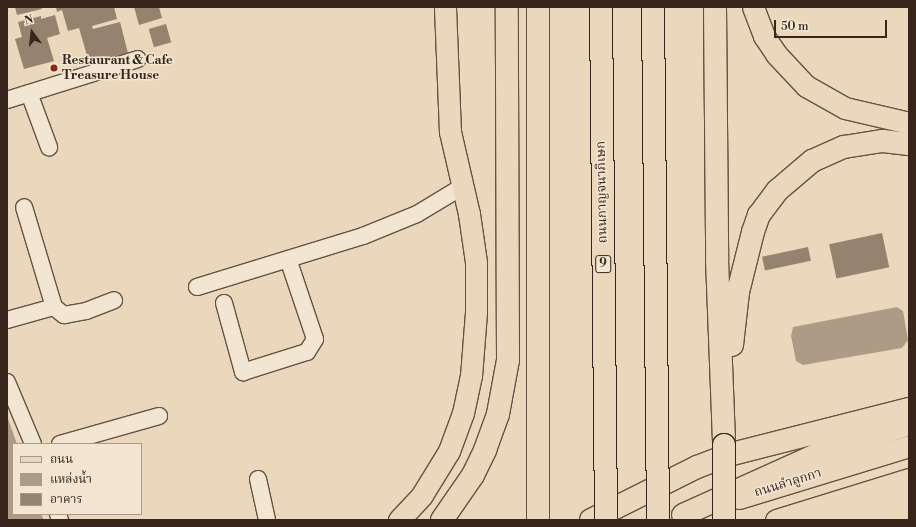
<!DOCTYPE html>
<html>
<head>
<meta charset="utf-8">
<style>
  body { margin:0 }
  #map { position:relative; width:916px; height:527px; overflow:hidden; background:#ebd8bc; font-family:"Libre Bodoni","Noto Serif Thai",serif }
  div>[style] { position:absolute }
  .water>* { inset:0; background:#ae9b86 }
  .building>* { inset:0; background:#95826f; transform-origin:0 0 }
  .roads { filter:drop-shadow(1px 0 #655244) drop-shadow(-1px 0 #655244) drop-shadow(0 1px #655244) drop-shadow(0 -1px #655244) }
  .minor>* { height:16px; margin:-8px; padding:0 8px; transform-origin:8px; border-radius:8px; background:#f2e6d3 }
  .major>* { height:21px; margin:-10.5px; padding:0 10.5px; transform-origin:10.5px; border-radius:10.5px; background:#ebd8bc }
  .highway>* { height:22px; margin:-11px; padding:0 11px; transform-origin:11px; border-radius:11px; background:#ebd8bc }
  .bridges { filter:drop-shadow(1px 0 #38251c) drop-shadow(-1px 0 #38251c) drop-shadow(0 1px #38251c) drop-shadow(0 -1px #38251c) }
  .highway-bridge>* { height:22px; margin:-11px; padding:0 11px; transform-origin:11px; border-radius:11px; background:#ebd8bc }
  .dots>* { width:11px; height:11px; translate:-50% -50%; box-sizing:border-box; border:2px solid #f2e6d3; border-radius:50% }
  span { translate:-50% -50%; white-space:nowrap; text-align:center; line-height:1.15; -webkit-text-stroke:3px #f2e6d3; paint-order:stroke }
  .shield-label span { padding:1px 3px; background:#f2e6d3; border:1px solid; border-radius:3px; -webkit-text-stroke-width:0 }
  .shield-label { font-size:12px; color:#38251c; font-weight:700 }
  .poi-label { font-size:13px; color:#38251c; font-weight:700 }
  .left { translate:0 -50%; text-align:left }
  .street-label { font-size:13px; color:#38251c }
  .frame { position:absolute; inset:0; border:8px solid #38251c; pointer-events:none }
  .legend { position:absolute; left:12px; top:443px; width:130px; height:72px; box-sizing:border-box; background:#f2e6d3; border:1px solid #a8998a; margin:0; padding:5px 7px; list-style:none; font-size:12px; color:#38251c }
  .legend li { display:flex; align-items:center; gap:8px; height:20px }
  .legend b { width:20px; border:1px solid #a8998a }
  .north { position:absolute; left:12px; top:12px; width:40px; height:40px; -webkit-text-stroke:3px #f2e6d3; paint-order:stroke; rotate:345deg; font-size:11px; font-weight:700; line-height:16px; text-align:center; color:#38251c }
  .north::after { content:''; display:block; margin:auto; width:14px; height:18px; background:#38251c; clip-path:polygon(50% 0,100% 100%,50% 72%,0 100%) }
  .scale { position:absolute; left:774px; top:20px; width:113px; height:18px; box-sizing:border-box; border:2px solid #38251c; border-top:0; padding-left:5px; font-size:12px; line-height:14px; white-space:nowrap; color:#38251c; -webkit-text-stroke:3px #f2e6d3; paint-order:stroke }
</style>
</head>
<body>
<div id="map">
  <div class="water">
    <div style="clip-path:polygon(897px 307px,903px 311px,908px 340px,902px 348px,803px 365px,796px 361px,791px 336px,793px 327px)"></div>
    <div style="clip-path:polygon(7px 416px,17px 444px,13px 444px,13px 514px,41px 514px,44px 520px,7px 520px)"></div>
  </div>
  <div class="building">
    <div style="clip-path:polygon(15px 7px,41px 7px,42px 9px,17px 15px)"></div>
    <div style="clip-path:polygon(56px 7px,114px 7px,117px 19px,92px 26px,93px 29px,120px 22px,128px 53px,109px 58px,110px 63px,94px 67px,92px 58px,88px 59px,79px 28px,68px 31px,62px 10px,57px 12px)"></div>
    <div style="clip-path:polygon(134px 7px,159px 7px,162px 18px,139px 25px)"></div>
    <div style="clip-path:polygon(55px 15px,60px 34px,47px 38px,54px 61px,24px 69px,15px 39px,22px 37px,18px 22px,41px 16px,41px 19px)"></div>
    <div style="left:166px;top:24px;width:19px;height:18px;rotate:74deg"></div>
    <div style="left:882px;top:233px;width:35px;height:54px;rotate:78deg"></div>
    <div style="left:808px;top:247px;width:14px;height:47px;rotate:78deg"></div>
  </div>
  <div class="roads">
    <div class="minor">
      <div style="left:29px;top:93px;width:58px;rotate:69.7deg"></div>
      <div style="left:7px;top:100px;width:137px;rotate:-17.4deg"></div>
      <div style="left:197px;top:287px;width:174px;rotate:-17.1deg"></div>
      <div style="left:363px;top:236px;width:58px;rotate:-22.2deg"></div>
      <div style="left:417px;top:214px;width:52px;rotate:-31deg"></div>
      <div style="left:224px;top:303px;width:72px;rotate:74.6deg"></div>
      <div style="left:243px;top:372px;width:67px;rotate:-17.4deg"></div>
      <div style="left:307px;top:352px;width:15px;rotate:-58deg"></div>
      <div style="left:315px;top:339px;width:84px;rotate:-108.6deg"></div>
      <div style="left:54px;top:307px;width:13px;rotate:39deg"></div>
      <div style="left:64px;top:315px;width:22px;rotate:-10deg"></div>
      <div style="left:86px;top:311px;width:30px;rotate:-21deg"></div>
      <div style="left:7px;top:320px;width:49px;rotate:-15.5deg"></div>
      <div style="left:54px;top:307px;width:104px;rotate:-106.7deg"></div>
      <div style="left:7px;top:382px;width:67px;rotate:67.2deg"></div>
      <div style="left:60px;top:444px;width:103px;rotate:-15.8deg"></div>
      <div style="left:258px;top:479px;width:42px;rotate:77.6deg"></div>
      <div style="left:58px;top:514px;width:6px;rotate:72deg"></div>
    </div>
    <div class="major">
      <div style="left:753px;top:7px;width:31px;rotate:69deg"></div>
      <div style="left:764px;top:36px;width:22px;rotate:56deg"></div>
      <div style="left:776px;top:54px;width:44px;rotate:46.8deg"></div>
      <div style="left:806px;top:86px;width:45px;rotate:29.4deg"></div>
      <div style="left:845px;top:108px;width:66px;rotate:13.2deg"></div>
      <div style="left:739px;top:498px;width:178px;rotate:-17deg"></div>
      <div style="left:399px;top:520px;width:34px;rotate:-47deg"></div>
      <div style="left:422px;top:495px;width:52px;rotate:-58.5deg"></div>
      <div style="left:449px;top:451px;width:40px;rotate:-69.8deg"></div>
      <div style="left:463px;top:413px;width:38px;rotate:-78deg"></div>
      <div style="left:471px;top:376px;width:64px;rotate:-85.5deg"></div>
      <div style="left:476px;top:312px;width:50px;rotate:-90deg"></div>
      <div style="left:476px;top:262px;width:49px;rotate:-98.3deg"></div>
      <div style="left:469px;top:214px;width:84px;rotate:-103deg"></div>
      <div style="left:450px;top:132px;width:125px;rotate:-92.3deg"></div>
      <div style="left:776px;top:520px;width:139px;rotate:-17.1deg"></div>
    </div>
    <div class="highway">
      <div style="left:538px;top:7px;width:513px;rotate:90deg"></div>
      <div style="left:715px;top:7px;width:252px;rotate:89.5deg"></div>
      <div style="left:717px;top:259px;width:186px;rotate:87.8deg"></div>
      <div style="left:732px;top:345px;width:53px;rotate:-83.5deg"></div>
      <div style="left:738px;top:292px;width:62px;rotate:-76deg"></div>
      <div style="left:753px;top:232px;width:18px;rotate:-71deg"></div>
      <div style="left:759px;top:215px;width:31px;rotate:-53deg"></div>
      <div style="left:778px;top:190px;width:45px;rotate:-40.5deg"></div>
      <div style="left:812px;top:161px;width:35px;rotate:-24deg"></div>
      <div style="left:844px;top:147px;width:39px;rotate:-9deg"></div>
      <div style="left:883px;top:141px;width:26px;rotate:7deg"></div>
      <div style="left:683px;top:515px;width:146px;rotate:-24.3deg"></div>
      <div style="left:816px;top:455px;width:98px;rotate:-18.4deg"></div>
      <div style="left:442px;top:520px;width:55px;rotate:-55.4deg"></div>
      <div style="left:473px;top:475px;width:28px;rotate:-64deg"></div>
      <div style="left:485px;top:450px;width:38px;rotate:-70deg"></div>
      <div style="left:498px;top:414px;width:55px;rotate:-79.5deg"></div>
      <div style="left:508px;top:360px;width:353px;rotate:-90.2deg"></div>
      <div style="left:591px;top:520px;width:119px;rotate:-26.6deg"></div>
      <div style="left:697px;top:467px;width:33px;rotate:-21deg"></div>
      <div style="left:728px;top:455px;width:187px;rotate:-14.3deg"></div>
      <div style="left:827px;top:520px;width:87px;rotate:-18.9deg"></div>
      <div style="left:874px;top:520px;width:37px;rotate:-17deg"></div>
    </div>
  </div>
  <div class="bridges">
    <div class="highway-bridge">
      <div style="left:601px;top:7px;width:513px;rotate:89.44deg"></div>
      <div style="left:653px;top:7px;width:513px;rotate:89.44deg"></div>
      <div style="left:724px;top:445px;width:75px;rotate:90deg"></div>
    </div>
  </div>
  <div class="dots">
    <div style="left:54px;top:68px;background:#8f2418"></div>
  </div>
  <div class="shield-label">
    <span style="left:603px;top:264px">9</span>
  </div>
  <div class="poi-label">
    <span class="left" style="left:62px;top:68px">Restaurant &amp; Cafe<br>Treasure House</span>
  </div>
  <div class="street-label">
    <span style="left:602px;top:192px;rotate:-91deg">ถนนกาญจนาภิเษก</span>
    <span style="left:788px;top:483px;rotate:-17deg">ถนนลำลูกกา</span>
  </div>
  <div class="frame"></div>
  <ul class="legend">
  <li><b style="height:5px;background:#ebd8bc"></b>ถนน</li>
  <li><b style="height:11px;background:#ae9b86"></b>แหล่งน้ำ</li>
  <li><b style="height:11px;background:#95826f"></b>อาคาร</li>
  </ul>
  <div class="north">N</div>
  <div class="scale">50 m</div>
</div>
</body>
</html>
